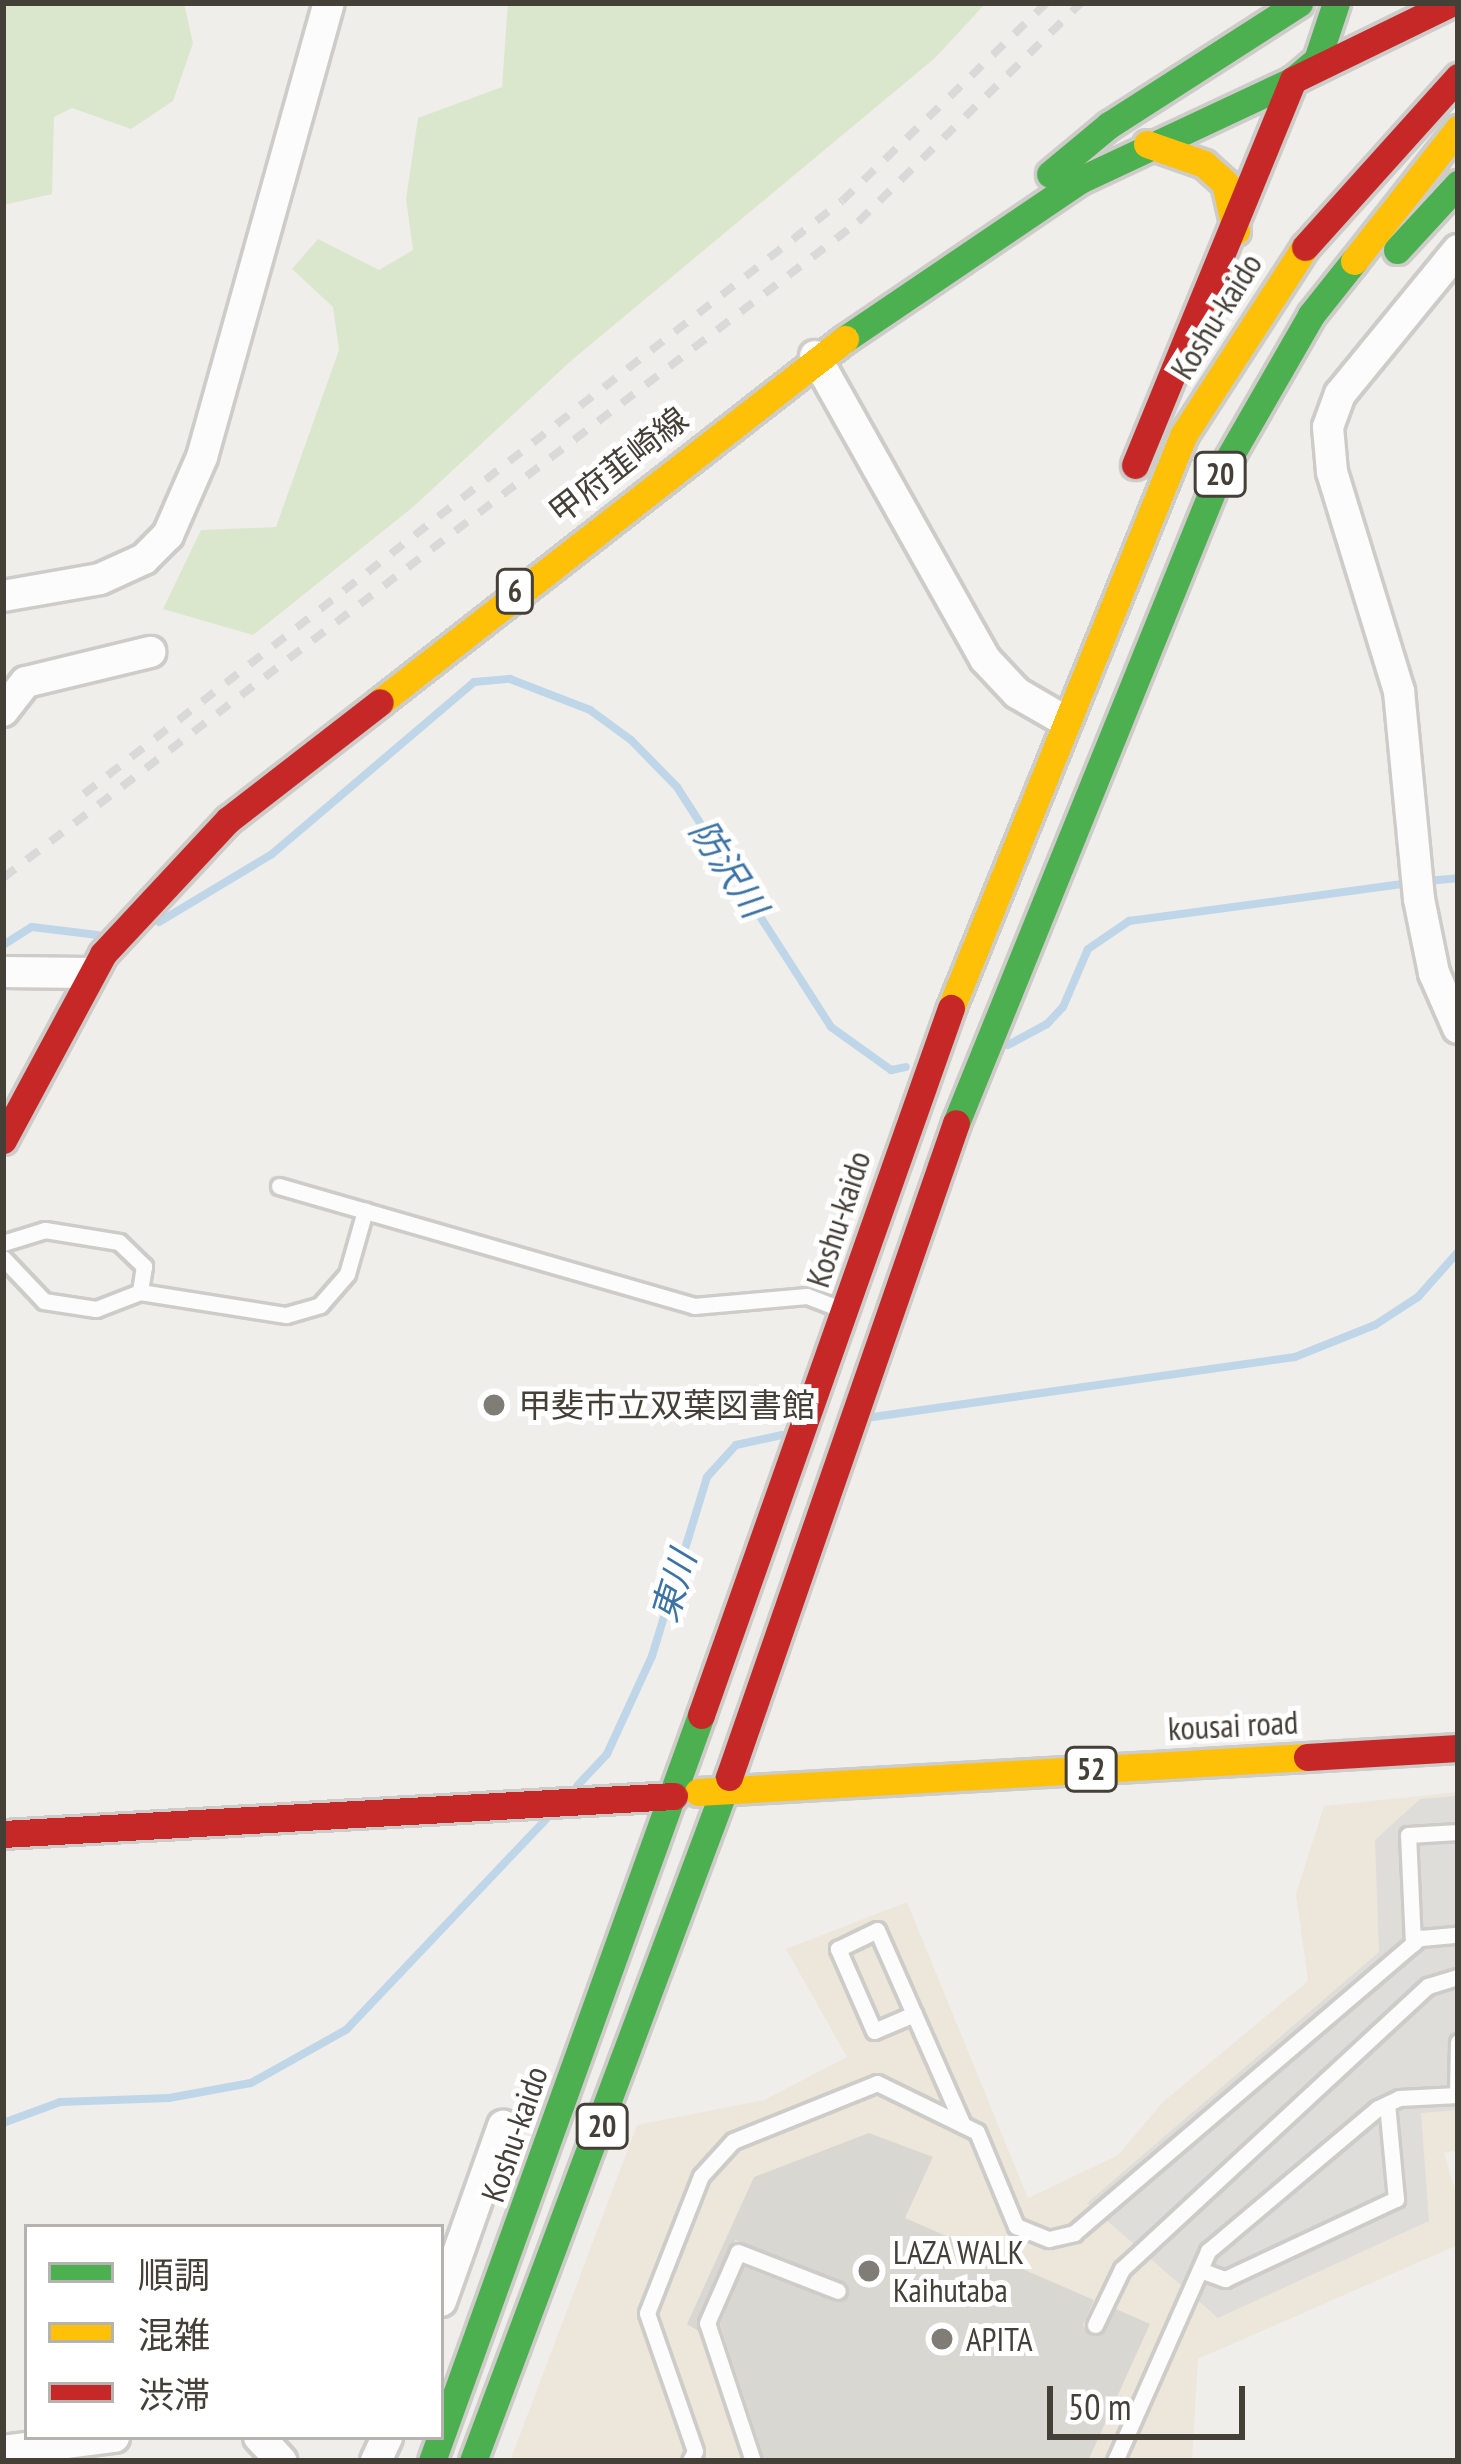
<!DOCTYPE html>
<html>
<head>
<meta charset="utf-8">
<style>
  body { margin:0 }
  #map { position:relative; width:1461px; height:2464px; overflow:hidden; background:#efeeea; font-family:"PT Sans Narrow","Noto Sans JP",sans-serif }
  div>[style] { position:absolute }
  .commercial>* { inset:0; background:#ede7db }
  .green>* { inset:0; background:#dbe7cc }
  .parking>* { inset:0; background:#deddda }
  .stream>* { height:8px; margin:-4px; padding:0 4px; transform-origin:4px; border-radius:4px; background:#bfd6e9 }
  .building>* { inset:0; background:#d9d7d2 }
  .roads { filter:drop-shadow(3px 0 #cdccc8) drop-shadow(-3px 0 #cdccc8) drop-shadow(0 3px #cdccc8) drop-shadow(0 -3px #cdccc8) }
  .lane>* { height:15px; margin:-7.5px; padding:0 7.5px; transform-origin:7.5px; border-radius:7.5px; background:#fdfcfc }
  .street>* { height:30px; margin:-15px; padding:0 15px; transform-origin:15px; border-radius:15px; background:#fdfcfc }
  .fast>* { height:27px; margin:-13.5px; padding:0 13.5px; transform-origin:13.5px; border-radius:13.5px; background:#4caf50 }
  .slow>* { height:27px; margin:-13.5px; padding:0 13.5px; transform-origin:13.5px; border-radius:13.5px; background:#ffc107 }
  .jam>* { height:27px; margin:-13.5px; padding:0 13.5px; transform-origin:13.5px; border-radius:13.5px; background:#c62828 }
  .rail>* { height:8px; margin-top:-4px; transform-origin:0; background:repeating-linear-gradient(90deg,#d9d9d8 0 15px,transparent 0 30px) }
  .dots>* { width:33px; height:33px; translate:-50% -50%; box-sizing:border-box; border:6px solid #fff; border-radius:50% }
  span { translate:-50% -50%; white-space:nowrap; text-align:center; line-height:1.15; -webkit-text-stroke:10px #fff; paint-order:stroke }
  .shield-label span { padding:3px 9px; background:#fff; border:3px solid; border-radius:9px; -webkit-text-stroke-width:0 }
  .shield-label { font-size:30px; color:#444037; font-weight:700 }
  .street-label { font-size:33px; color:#444037 }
  .poi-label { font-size:33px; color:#444037 }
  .left { translate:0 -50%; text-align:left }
  .water-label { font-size:36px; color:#3c73a4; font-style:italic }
  .frame { position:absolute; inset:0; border:6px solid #444037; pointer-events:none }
  .legend { position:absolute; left:24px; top:2224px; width:420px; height:216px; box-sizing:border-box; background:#fff; border:3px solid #b4b3af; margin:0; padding:15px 21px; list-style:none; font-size:36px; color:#444037 }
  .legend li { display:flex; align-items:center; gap:24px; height:60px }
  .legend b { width:60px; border:3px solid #b4b3af }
  .scale { position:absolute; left:1047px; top:2386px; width:198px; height:54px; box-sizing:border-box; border:6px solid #444037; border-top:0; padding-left:15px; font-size:36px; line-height:42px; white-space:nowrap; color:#444037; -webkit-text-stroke:9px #fff; paint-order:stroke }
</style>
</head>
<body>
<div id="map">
  <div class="commercial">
    <div style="clip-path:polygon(1458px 1792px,1458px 2150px,1444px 2153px,1458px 2200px,1458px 2245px,1198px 2359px,1192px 2461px,510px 2461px,637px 2125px,764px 2100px,847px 2057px,786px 1949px,907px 1902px,1028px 2198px,1118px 2155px,1164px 2101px,1308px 1981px,1296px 1894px,1324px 1806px)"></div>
  </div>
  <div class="green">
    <div style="clip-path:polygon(3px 3px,184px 3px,193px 43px,173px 101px,131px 129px,72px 108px,54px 117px,52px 194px,3px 205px)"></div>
    <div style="clip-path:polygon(508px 3px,986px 3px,935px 58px,572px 360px,413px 507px,253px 635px,163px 609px,201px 530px,276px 527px,339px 350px,333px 307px,292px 269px,318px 239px,379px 270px,413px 250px,406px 199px,418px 118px,502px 87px)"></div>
  </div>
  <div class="parking">
    <div style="clip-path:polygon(1458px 1796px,1458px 2110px,1421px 2113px,1429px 2221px,1218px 2318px,1087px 2203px,1379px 1952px,1375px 1840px,1420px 1799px)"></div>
  </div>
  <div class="stream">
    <div style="left:1426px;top:881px;width:32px;rotate:-5deg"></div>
    <div style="left:159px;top:922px;width:132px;rotate:-31deg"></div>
    <div style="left:272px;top:854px;width:265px;rotate:-40.4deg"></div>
    <div style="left:474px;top:682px;width:36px;rotate:-5deg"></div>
    <div style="left:510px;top:679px;width:86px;rotate:21.2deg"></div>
    <div style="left:590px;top:710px;width:51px;rotate:36.2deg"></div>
    <div style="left:631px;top:740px;width:66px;rotate:45.6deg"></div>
    <div style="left:677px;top:787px;width:285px;rotate:57.3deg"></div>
    <div style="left:831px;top:1027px;width:74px;rotate:35.6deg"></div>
    <div style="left:891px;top:1070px;width:15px;rotate:-11deg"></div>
    <div style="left:3px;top:945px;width:34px;rotate:-32deg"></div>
    <div style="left:32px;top:927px;width:66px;rotate:6.9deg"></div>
    <div style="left:1008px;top:1045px;width:44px;rotate:-28.3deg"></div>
    <div style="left:1047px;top:1024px;width:23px;rotate:-47deg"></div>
    <div style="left:1063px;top:1007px;width:63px;rotate:-66.7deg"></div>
    <div style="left:1088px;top:949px;width:50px;rotate:-34.3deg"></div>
    <div style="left:1129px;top:921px;width:285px;rotate:-7.7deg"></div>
    <div style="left:873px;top:1417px;width:426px;rotate:-8.1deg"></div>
    <div style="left:1295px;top:1357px;width:86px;rotate:-21.8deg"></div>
    <div style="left:1375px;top:1325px;width:51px;rotate:-33.1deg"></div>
    <div style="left:1418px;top:1297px;width:60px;rotate:-48.4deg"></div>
    <div style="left:577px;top:1786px;width:44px;rotate:-46.8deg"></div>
    <div style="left:607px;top:1754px;width:108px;rotate:-65.3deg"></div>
    <div style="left:652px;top:1656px;width:187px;rotate:-72.9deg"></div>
    <div style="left:707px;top:1477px;width:43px;rotate:-47.8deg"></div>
    <div style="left:736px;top:1445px;width:47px;rotate:-12.3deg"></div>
    <div style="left:3px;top:2123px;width:61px;rotate:-20.2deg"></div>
    <div style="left:60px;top:2102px;width:109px;rotate:-2.1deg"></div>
    <div style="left:169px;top:2098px;width:83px;rotate:-10.4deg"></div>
    <div style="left:251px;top:2083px;width:109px;rotate:-29.2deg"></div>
    <div style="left:346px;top:2030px;width:291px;rotate:-46.5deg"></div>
  </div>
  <div class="building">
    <div style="clip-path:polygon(869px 2133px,933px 2157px,905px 2218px,1094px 2300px,1083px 2325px,1091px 2336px,1103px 2334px,1116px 2309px,1150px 2324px,1088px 2461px,765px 2461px,720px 2324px,744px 2267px,835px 2302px,846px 2300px,848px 2284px,735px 2240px,697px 2330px,687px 2324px,754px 2177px)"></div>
  </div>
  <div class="roads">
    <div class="lane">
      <div style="left:279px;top:1186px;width:432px;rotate:16.1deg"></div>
      <div style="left:694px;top:1306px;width:113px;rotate:-5.1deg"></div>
      <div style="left:807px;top:1296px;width:34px;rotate:21deg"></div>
      <div style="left:3px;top:1243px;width:44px;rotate:-17.2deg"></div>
      <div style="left:45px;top:1230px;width:75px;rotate:9.2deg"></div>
      <div style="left:119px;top:1242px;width:35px;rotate:44deg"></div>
      <div style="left:144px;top:1266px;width:26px;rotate:99deg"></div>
      <div style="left:140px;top:1292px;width:47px;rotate:158.9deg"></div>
      <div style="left:96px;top:1309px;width:53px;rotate:-171.3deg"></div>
      <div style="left:44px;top:1301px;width:59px;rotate:-133.6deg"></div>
      <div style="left:140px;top:1292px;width:148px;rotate:9deg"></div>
      <div style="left:286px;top:1315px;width:35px;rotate:-16deg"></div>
      <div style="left:320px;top:1305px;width:41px;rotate:-48.9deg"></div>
      <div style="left:347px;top:1274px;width:66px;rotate:-74.1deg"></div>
      <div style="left:1413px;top:1944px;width:109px;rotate:-92.6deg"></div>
      <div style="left:1408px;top:1835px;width:50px;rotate:-3.4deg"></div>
      <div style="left:914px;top:2014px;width:43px;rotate:157deg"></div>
      <div style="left:874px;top:2031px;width:90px;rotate:-113.7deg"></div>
      <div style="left:838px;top:1949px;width:43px;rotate:-26deg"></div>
      <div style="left:877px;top:1930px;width:92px;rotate:66.2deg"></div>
      <div style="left:914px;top:2014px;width:121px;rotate:66.2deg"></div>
      <div style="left:1457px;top:2095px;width:53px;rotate:-88.9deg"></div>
      <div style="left:1200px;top:2270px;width:27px;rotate:20deg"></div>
      <div style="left:1225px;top:2279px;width:189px;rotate:-25.1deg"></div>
      <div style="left:1396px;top:2199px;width:95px;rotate:-95.4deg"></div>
      <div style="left:1095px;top:2325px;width:62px;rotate:-64.3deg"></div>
      <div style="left:1122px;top:2269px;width:417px;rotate:-42.8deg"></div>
      <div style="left:1428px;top:1986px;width:31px;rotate:-17deg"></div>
      <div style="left:690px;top:2461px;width:11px;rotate:-63deg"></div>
      <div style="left:695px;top:2451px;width:146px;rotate:-109.2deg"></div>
      <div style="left:647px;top:2313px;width:147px;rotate:-68.5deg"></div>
      <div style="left:701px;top:2176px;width:47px;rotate:-47.6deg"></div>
      <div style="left:733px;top:2141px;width:155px;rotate:-21.9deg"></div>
      <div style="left:877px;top:2083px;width:111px;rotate:26.1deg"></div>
      <div style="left:977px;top:2132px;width:102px;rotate:67.5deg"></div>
      <div style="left:1016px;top:2226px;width:35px;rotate:22deg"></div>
      <div style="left:1049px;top:2239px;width:26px;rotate:-13deg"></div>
      <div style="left:1074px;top:2233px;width:455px;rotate:-40.5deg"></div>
      <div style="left:1420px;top:1938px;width:38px;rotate:-5deg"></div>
      <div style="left:753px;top:2461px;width:145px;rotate:-108.4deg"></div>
      <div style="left:707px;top:2323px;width:77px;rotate:-66.4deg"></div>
      <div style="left:738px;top:2252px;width:107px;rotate:21.3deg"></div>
      <div style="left:1115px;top:2461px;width:230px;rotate:-66.1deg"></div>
      <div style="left:1208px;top:2251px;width:222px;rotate:-40.1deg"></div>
      <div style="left:1378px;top:2108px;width:23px;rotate:-25deg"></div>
      <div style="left:1399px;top:2098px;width:59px;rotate:-2.9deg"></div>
    </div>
    <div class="street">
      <div style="left:1458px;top:250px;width:186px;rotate:129.3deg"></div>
      <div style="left:1340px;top:394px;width:35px;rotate:110deg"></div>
      <div style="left:1328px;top:427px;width:45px;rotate:84.9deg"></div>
      <div style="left:1332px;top:472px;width:229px;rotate:73deg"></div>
      <div style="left:1399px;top:691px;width:209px;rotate:84.5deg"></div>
      <div style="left:1419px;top:899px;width:76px;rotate:78.5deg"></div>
      <div style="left:1434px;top:973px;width:60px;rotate:66.4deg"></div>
      <div style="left:815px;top:356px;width:347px;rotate:60.7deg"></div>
      <div style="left:985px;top:659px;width:47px;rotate:46.7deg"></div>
      <div style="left:1017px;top:693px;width:50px;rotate:30.2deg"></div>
      <div style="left:3px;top:596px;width:98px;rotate:-9.9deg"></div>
      <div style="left:100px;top:579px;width:48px;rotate:-24.4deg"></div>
      <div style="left:144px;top:559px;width:34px;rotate:-45deg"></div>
      <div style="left:168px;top:535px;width:85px;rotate:-66.4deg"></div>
      <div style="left:202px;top:457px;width:471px;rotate:-74.4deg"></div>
      <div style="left:3px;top:711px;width:37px;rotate:-52deg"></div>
      <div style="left:26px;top:682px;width:128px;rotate:-13.6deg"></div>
      <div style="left:3px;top:972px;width:87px;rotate:0.7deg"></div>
      <div style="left:441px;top:2301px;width:186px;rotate:-70.5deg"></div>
      <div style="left:259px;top:2437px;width:33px;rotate:47deg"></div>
      <div style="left:3px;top:2451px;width:112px;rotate:-7.2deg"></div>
      <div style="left:376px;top:2461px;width:26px;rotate:-65deg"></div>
    </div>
    <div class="fast">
      <div style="left:1050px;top:174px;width:77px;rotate:-39.7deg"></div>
      <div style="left:1109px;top:125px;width:226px;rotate:-32.7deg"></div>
      <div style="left:1397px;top:250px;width:90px;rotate:-47.3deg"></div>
      <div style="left:845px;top:339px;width:284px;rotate:-34.1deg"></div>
      <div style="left:1080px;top:180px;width:235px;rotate:-25.1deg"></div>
      <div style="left:1293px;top:80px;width:31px;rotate:-40deg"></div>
      <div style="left:1317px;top:60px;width:60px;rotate:-71.6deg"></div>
      <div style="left:956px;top:1123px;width:697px;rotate:-67.92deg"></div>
      <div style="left:1218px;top:477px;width:187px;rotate:-60.1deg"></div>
      <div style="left:1311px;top:315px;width:69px;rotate:-51.5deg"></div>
      <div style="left:432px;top:2461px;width:793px;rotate:-70.17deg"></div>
      <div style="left:473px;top:2461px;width:730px;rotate:-69.48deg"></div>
    </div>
    <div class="slow">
      <div style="left:1147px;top:144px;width:60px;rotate:19.3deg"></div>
      <div style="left:1204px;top:164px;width:28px;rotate:42deg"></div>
      <div style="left:1225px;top:183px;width:49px;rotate:77.1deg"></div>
      <div style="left:1354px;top:261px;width:168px;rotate:-51.8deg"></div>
      <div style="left:380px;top:702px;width:590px;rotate:-37.98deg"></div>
      <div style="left:951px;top:1008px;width:619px;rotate:-67.91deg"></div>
      <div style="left:1184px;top:434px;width:223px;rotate:-57.1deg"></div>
      <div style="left:698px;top:1792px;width:610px;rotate:-3.29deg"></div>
    </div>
    <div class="jam">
      <div style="left:1305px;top:247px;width:229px;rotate:-48deg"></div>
      <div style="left:1135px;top:465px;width:416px;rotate:-67.7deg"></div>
      <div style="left:1293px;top:80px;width:176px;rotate:-26deg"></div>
      <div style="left:3px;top:1140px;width:211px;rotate:-61.7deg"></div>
      <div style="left:103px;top:954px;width:183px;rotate:-47deg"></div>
      <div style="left:228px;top:820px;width:192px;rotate:-37.8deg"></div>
      <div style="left:701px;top:1715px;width:750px;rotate:-70.53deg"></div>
      <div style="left:1307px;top:1757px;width:151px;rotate:-3.4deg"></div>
      <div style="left:729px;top:1777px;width:692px;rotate:-70.86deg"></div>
      <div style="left:3px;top:1834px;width:672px;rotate:-3.24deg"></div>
    </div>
  </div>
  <div class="rail">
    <div style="left:84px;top:794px;width:962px;rotate:-38.04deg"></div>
    <div style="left:842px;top:201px;width:284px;rotate:-44.1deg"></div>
    <div style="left:3px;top:878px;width:1078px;rotate:-37.5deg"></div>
    <div style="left:858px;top:222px;width:313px;rotate:-44.5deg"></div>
  </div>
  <div class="dots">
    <div style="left:494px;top:1405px;background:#807d76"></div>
    <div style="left:869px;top:2271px;background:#807d76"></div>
    <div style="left:942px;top:2339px;background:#807d76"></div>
  </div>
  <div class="shield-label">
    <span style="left:1220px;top:474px">20</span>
    <span style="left:515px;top:591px">6</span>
    <span style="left:1091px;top:1769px">52</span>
    <span style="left:602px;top:2126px">20</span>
  </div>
  <div class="street-label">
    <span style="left:1216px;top:316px;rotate:-58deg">Koshu-kaido</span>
    <span style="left:618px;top:465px;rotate:-38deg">甲府韮崎線</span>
    <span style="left:838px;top:1219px;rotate:-72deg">Koshu-kaido</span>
    <span style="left:1233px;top:1725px;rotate:-3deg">kousai road</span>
    <span style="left:514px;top:2134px;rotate:-71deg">Koshu-kaido</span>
  </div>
  <div class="poi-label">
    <span class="left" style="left:518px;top:1405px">甲斐市立双葉図書館</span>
    <span class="left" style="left:893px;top:2271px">LAZA WALK<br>Kaihutaba</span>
    <span class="left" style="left:966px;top:2339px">APITA</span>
  </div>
  <div class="water-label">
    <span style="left:729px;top:868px;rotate:57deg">防沢川</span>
    <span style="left:673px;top:1586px;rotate:-73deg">東川</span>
  </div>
  <div class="frame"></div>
  <ul class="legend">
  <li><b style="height:15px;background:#4caf50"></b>順調</li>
  <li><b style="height:15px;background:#ffc107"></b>混雑</li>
  <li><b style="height:15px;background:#c62828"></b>渋滞</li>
  </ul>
  <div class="scale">50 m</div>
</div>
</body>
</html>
